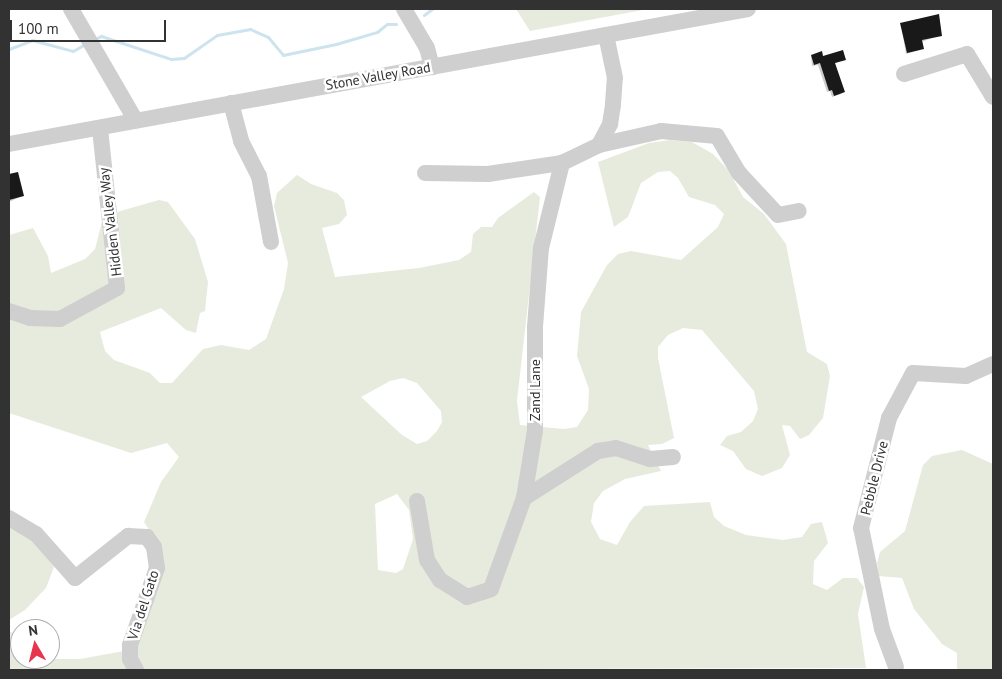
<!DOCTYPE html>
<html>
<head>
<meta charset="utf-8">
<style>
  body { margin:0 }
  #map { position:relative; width:1002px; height:679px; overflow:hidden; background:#fff; font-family:"PT Sans",sans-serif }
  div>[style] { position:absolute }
  .green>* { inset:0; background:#e6ebdd }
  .shadow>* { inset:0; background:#0003 }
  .stream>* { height:3px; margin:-1.5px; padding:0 1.5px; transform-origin:1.5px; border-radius:1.5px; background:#cde3ee }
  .building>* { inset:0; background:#191919 }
  .minor>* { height:16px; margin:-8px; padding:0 8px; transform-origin:8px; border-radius:8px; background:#cfcfcf }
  span { translate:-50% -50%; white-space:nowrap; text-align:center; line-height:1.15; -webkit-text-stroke:5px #fff; paint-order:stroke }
  .street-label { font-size:14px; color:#323232 }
  .frame { position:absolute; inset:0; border:10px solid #323232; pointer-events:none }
  .north { position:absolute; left:10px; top:619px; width:50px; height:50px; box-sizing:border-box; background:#fff; border:1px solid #adadad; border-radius:50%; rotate:352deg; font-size:14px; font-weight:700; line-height:20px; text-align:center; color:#323232 }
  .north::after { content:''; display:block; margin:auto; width:18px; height:22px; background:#e8354e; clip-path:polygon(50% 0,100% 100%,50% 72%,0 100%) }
  .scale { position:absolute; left:10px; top:20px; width:156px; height:22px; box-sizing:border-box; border:2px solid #323232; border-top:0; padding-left:6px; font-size:15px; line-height:18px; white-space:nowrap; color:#323232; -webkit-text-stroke:4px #fff; paint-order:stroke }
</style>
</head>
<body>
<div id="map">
  <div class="green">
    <div style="clip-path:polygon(516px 9px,648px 9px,530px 31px)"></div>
    <div style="clip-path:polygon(evenodd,670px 140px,692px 142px,713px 154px,729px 171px,743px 197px,764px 214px,786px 244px,807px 352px,827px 364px,830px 376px,823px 418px,809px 435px,800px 439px,790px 426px,782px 425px,790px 455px,782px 468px,762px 476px,746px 469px,733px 451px,720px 445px,727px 436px,741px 432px,753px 421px,758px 409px,754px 391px,702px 330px,683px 328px,668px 335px,658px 347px,658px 358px,674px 438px,662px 444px,648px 445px,661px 471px,625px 479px,603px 491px,594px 503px,591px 522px,600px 539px,617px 545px,630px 522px,644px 506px,710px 502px,714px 517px,724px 526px,746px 535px,783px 540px,802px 537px,811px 524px,822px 522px,828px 543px,814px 561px,813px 584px,827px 590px,843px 578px,857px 578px,864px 587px,858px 614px,866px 668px,141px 670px,135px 656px,157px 542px,144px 522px,161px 482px,179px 457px,167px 443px,131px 453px,9px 413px,9px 235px,33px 228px,48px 256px,51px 273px,85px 259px,95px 249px,102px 222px,117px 212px,159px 200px,168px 202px,195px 239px,208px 282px,205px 311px,200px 313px,196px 333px,186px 330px,161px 308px,100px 332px,105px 351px,114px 360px,150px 373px,160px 383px,172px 383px,203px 349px,221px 345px,249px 350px,266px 339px,284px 289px,288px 263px,274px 206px,277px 193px,297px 175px,311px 184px,337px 193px,344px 200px,347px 215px,339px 224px,322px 228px,335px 277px,419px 268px,459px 260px,471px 252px,473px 234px,481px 227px,492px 227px,498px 218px,534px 192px,540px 197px,517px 401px,520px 425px,564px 429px,577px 427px,588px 410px,589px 389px,577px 356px,581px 312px,607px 265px,618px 254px,631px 251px,681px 260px,718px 227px,724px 214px,715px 205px,689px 197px,678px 178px,670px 171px,658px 172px,641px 183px,628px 217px,614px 227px,598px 162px,649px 143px,670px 140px,403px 378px,417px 383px,441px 411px,442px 422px,437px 431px,427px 441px,417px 444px,402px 435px,361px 397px,390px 381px,403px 378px,670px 140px,397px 494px,409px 510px,413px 539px,403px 569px,396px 573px,378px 570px,375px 504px,397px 494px)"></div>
    <div style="clip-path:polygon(962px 450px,993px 464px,993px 670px,957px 670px,957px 653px,942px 644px,914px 609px,902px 578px,879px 576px,877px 563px,880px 552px,905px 531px,923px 465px,932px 456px)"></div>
    <div style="clip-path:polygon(9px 524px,39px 545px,54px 567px,46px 588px,25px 610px,9px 620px)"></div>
    <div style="clip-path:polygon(9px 631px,20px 637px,20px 659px,50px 659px,50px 655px,55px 659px,80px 659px,124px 651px,131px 670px,9px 670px)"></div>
  </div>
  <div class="shadow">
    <div style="clip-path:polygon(901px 24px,941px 35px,921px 42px,920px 50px,906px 54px)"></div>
    <div style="clip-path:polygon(811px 56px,844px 59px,834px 64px,843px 92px,841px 94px,832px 97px,830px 91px,827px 92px,818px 65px,812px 66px)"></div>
    <div style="clip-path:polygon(17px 174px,22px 196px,9px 202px,9px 175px)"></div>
  </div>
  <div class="stream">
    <div style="left:424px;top:15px;width:10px;rotate:-37deg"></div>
    <div style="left:95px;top:39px;width:7px;rotate:-27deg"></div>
    <div style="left:101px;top:36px;width:74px;rotate:18.2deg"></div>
    <div style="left:171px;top:59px;width:13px;rotate:-4deg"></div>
    <div style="left:184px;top:58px;width:40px;rotate:-34.9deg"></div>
    <div style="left:217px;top:35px;width:34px;rotate:-10deg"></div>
    <div style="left:250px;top:29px;width:20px;rotate:24deg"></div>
    <div style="left:268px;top:37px;width:23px;rotate:50deg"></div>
    <div style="left:283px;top:55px;width:54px;rotate:-11.7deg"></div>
    <div style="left:336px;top:44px;width:43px;rotate:-16.3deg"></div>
    <div style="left:377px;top:32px;width:13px;rotate:-39deg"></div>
    <div style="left:387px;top:24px;width:9px"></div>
    <div style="left:9px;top:49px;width:25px;rotate:-21deg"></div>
    <div style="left:32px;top:40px;width:42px;rotate:15deg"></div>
    <div style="left:73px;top:51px;width:14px;rotate:-30deg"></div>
  </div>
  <div class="building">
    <div style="clip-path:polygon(939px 14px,942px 36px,922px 40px,924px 49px,907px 53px,900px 23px)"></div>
    <div style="clip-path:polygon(843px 50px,846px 60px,835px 63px,845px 92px,834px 96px,832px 90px,829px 91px,820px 63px,814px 65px,811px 55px,822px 51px,823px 56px)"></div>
    <div style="clip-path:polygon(18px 172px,24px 196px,9px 200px,9px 174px)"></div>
  </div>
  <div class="minor">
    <div style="left:71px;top:9px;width:129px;rotate:59.9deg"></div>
    <div style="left:404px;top:9px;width:45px;rotate:59.5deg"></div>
    <div style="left:427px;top:48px;width:20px;rotate:75deg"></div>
    <div style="left:904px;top:74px;width:66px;rotate:-17.6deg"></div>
    <div style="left:967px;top:54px;width:50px;rotate:58.8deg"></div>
    <div style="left:231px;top:103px;width:39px;rotate:75deg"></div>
    <div style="left:241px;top:141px;width:39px;rotate:63deg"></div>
    <div style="left:259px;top:176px;width:67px;rotate:79.7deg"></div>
    <div style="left:9px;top:144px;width:751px;rotate:-10.35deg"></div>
    <div style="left:599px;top:145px;width:64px;rotate:-12.7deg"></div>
    <div style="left:661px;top:131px;width:56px;rotate:5.1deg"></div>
    <div style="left:717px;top:136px;width:43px;rotate:59.3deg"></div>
    <div style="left:739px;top:173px;width:57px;rotate:47.1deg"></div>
    <div style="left:778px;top:215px;width:21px;rotate:-11deg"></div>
    <div style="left:425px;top:173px;width:63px;rotate:0.9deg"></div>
    <div style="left:488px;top:174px;width:75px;rotate:-8.5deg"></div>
    <div style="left:562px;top:163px;width:41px;rotate:-25.9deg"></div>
    <div style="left:599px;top:145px;width:24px;rotate:-62deg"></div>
    <div style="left:610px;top:124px;width:20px;rotate:-81deg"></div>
    <div style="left:613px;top:104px;width:26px;rotate:-86deg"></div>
    <div style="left:615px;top:78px;width:44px;rotate:-101.8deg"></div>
    <div style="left:9px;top:311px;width:22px;rotate:18deg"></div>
    <div style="left:30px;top:318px;width:30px;rotate:2deg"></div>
    <div style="left:60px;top:319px;width:65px;rotate:-28.5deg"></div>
    <div style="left:117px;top:288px;width:160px;rotate:-96.1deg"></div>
    <div style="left:524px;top:498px;width:88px;rotate:-32.4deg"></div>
    <div style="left:598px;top:451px;width:18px;rotate:-9deg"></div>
    <div style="left:616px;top:448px;width:36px;rotate:18deg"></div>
    <div style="left:650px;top:459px;width:23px;rotate:-5deg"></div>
    <div style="left:417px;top:501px;width:60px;rotate:80.4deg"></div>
    <div style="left:427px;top:560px;width:24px;rotate:57deg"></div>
    <div style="left:440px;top:580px;width:32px;rotate:32deg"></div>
    <div style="left:467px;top:597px;width:25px;rotate:-18deg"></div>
    <div style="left:491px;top:589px;width:97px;rotate:-70.1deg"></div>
    <div style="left:524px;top:498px;width:69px;rotate:-80.8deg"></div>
    <div style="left:535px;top:430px;width:103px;rotate:-90deg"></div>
    <div style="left:535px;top:327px;width:79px;rotate:-85.7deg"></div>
    <div style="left:541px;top:248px;width:88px;rotate:-76.1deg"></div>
    <div style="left:9px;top:518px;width:31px;rotate:31deg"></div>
    <div style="left:36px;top:534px;width:59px;rotate:48.4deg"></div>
    <div style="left:75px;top:578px;width:68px;rotate:-38.4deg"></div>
    <div style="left:128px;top:536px;width:19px;rotate:3deg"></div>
    <div style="left:147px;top:537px;width:12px;rotate:55deg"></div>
    <div style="left:154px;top:547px;width:21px;rotate:82deg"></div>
    <div style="left:157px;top:568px;width:82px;rotate:109.3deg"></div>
    <div style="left:130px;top:645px;width:14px;rotate:90deg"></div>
    <div style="left:130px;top:659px;width:13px;rotate:61deg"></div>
    <div style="left:896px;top:667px;width:40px;rotate:-110.2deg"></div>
    <div style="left:882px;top:629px;width:103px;rotate:-101.7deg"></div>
    <div style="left:861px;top:528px;width:114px;rotate:-75.7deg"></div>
    <div style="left:889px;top:418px;width:51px;rotate:-61.9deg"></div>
    <div style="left:913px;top:373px;width:53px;rotate:3.2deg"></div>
    <div style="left:966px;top:376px;width:30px;rotate:-24deg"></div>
  </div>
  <div class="street-label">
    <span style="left:378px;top:76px;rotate:-10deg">Stone Valley Road</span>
    <span style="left:110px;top:222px;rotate:-97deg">Hidden Valley Way</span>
    <span style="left:535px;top:390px;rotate:-90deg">Zand Lane</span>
    <span style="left:874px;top:478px;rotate:-76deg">Pebble Drive</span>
    <span style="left:143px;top:605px;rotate:-72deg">Via del Gato</span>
  </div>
  <div class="frame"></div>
  <div class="north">N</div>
  <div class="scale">100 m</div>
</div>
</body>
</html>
